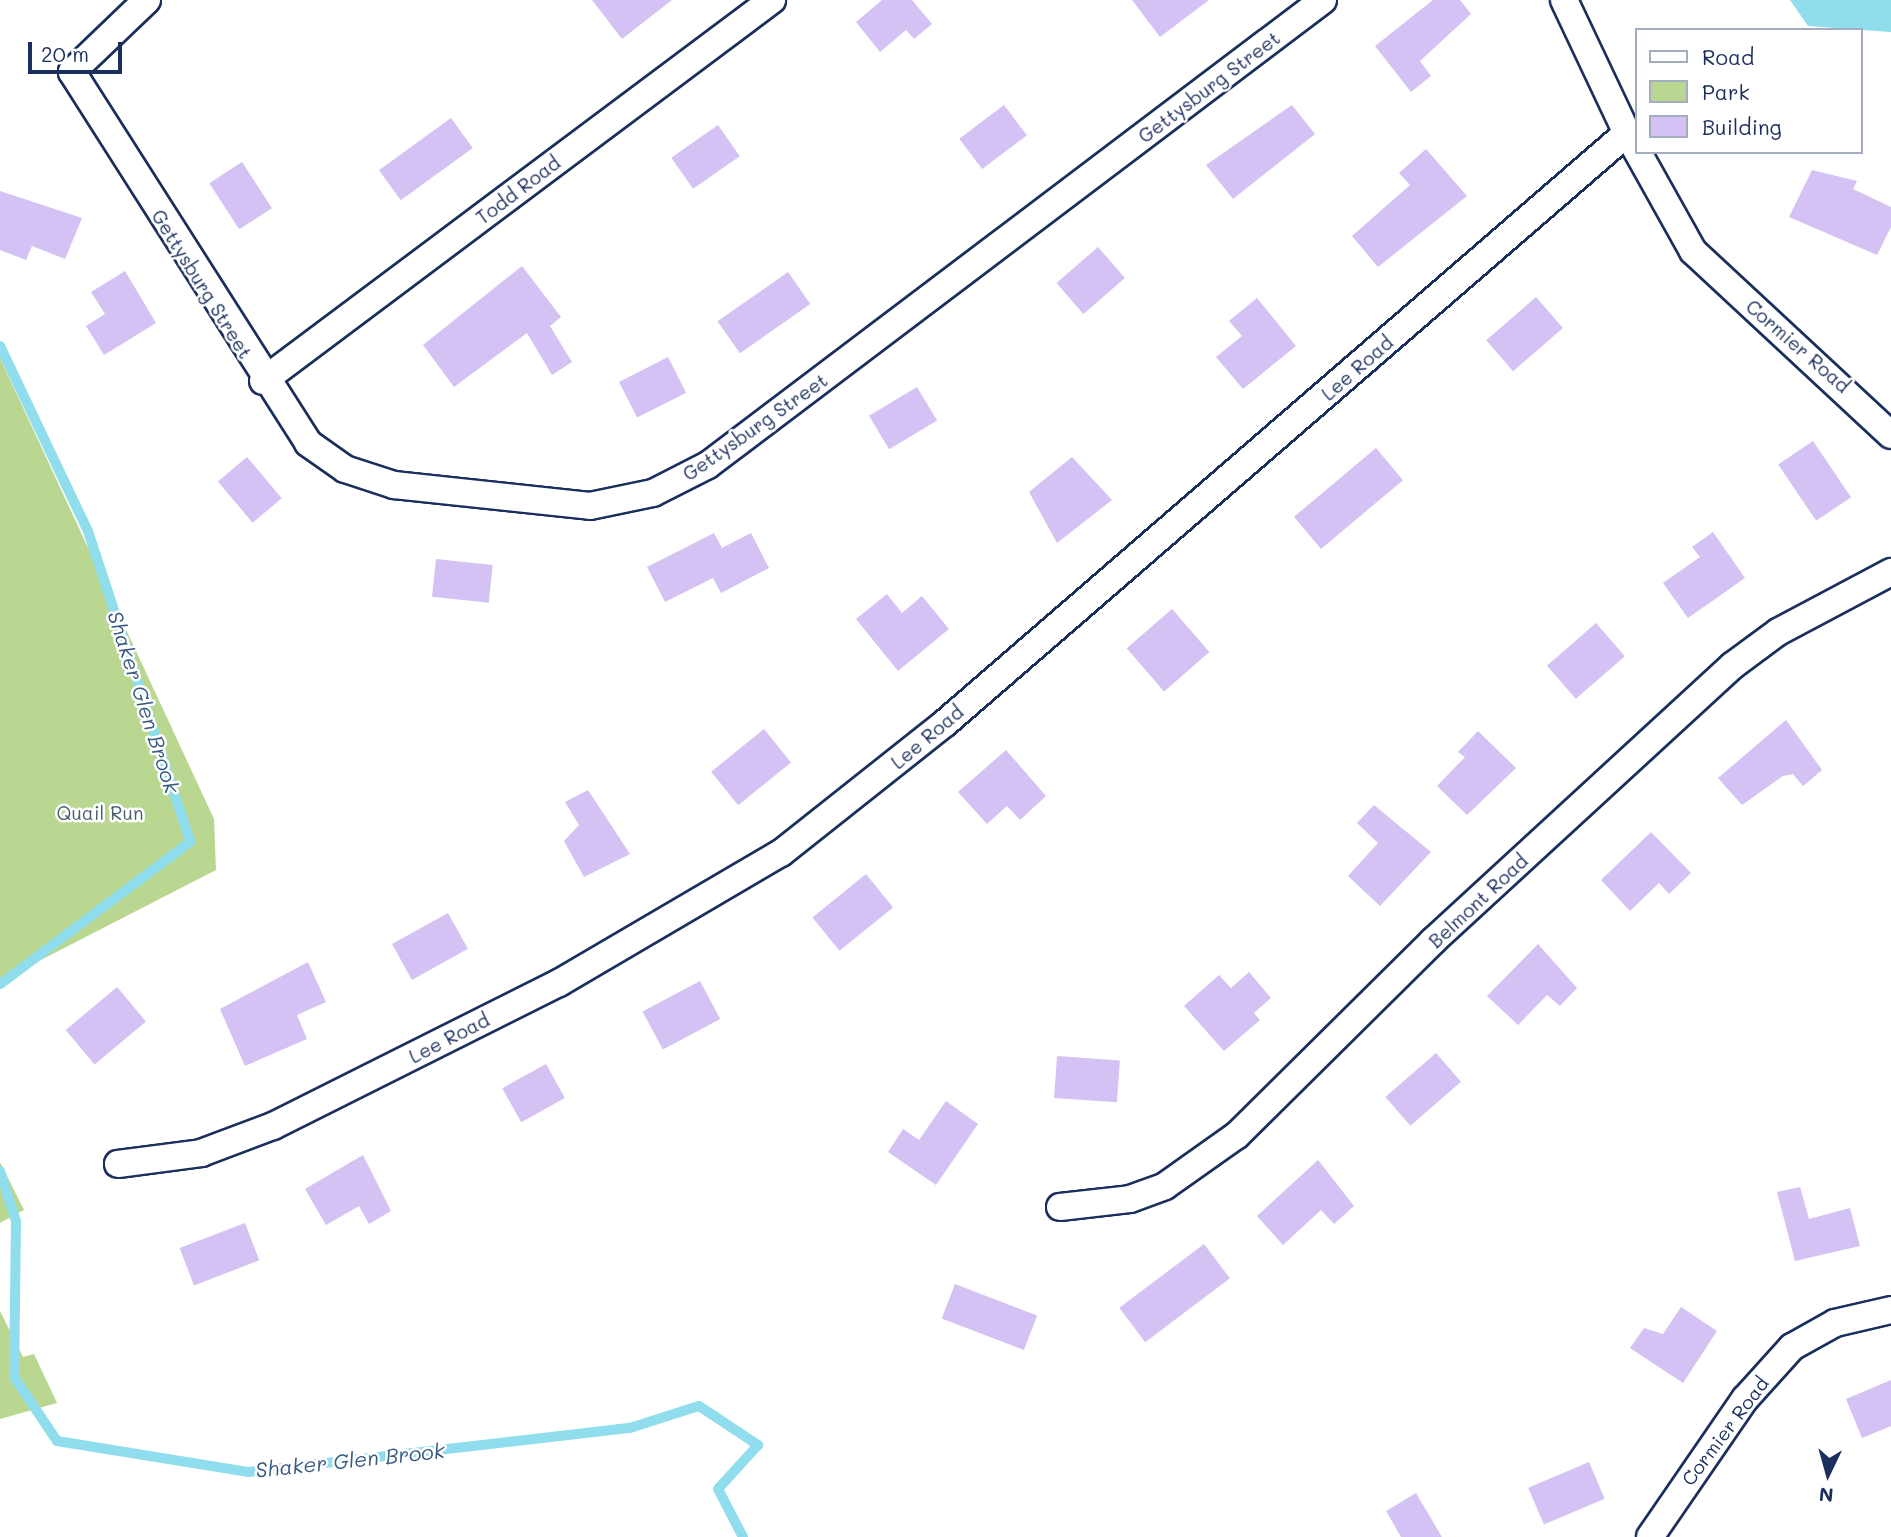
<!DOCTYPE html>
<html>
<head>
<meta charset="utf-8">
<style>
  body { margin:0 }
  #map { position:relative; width:1891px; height:1537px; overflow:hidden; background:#fff; font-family:Mali,sans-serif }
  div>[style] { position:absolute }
  .green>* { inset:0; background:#b9d790 }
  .water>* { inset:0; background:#8fdded }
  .stream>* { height:10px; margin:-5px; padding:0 5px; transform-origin:5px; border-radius:5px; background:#8fdded }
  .building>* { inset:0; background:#d3c2f3; transform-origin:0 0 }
  .roads { filter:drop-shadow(2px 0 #1b2f5e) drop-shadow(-2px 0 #1b2f5e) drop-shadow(0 2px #1b2f5e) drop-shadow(0 -2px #1b2f5e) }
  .street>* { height:26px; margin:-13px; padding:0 13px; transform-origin:13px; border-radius:13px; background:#fff }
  span { translate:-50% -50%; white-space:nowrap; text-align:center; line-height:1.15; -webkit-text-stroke:5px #fff; paint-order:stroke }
  .street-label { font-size:19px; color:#1b2f5e }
  .park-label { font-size:19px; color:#4a616d }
  .water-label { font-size:21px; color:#385a82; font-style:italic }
  .legend { position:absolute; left:1635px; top:28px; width:228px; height:126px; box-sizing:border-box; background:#fff; border:2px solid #a4acbf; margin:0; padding:9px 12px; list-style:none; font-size:21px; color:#1b2f5e }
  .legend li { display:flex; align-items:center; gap:14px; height:35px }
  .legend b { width:35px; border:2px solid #a4acbf }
  .north { position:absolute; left:1793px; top:1439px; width:70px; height:70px; -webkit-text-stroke:5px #fff; paint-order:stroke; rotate:185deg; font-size:19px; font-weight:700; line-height:28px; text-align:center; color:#1b2f5e }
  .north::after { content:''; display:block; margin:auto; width:24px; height:32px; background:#1b2f5e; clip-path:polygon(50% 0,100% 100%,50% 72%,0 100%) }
  .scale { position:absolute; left:28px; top:42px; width:94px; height:32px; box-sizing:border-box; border:4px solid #1b2f5e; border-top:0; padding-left:9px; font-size:21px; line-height:24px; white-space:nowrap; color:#1b2f5e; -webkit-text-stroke:5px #fff; paint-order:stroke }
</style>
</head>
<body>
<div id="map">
  <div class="green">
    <div style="clip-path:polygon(0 358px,214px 819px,216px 870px,0 981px)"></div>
    <div style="clip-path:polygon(0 1162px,24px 1210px,0 1223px)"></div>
    <div style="clip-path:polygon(0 1311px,23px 1357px,34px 1354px,57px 1403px,0 1419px)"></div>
  </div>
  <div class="water">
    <div style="clip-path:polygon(1790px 0,1891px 0,1891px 32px,1808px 26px)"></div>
  </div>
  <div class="stream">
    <div style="left:0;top:346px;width:205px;rotate:64.6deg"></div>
    <div style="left:88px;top:531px;width:327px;rotate:71.8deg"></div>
    <div style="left:190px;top:842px;width:237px;rotate:143.2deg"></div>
    <div style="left:0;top:1171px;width:52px;rotate:72.3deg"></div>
    <div style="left:16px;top:1221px;width:156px;rotate:90.7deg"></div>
    <div style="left:14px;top:1377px;width:77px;rotate:56.1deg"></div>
    <div style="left:57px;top:1441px;width:193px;rotate:9.2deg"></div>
    <div style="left:248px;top:1472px;width:385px;rotate:-6.6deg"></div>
    <div style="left:630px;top:1428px;width:72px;rotate:-17.7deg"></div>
    <div style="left:699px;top:1406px;width:71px;rotate:33.5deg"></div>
    <div style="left:758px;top:1445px;width:59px;rotate:132.3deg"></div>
    <div style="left:718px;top:1489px;width:54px;rotate:62.5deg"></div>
  </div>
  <div class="building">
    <div style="clip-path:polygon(592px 0,672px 0,622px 39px)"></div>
    <div style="clip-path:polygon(882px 0,912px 0,932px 24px,914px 39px,906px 30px,880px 52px,856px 22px)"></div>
    <div style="clip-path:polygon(1132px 0,1209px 0,1160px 37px)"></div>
    <div style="clip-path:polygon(1433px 0,1460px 0,1471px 14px,1420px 61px,1431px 76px,1411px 92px,1375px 46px)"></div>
    <div style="left:1004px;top:105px;width:38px;height:56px;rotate:53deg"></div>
    <div style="clip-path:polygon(1292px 105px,1315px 134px,1233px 199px,1206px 165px)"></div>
    <div style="left:451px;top:118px;width:37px;height:89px;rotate:54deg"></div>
    <div style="left:718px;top:125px;width:38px;height:57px;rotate:55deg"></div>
    <div style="clip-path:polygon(1426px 149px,1467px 196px,1378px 267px,1352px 236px,1410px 185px,1399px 173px)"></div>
    <div style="left:242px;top:162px;width:55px;height:39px;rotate:57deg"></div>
    <div style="clip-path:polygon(1812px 170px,1857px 181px,1853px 189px,1891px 207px,1891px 227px,1877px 255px,1789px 217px)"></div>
    <div style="clip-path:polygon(0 191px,82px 218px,65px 259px,32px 246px,26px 260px,0 250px)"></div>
    <div style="left:1098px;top:247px;width:41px;height:55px;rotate:49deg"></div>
    <div style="clip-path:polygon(522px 266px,561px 317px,550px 326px,572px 362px,552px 375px,527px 333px,454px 387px,423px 345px)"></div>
    <div style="clip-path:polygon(125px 271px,156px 323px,104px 355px,86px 326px,105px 314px,91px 292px)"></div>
    <div style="left:788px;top:272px;width:39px;height:86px;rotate:55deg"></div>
    <div style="left:1536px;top:297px;width:41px;height:66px;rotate:49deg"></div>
    <div style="clip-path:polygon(1257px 298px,1296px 346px,1243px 389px,1216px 357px,1242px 336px,1229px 321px)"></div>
    <div style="left:668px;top:357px;width:40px;height:55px;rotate:63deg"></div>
    <div style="left:917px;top:387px;width:39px;height:56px;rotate:59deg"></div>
    <div style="left:1813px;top:441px;width:68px;height:42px;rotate:56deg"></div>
    <div style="left:1376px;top:448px;width:42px;height:107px;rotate:50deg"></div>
    <div style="left:247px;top:457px;width:54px;height:38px;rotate:50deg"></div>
    <div style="clip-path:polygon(1072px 457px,1112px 500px,1057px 543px,1029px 492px)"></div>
    <div style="clip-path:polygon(1713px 532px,1745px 578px,1688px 618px,1663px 583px,1700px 557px,1692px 547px)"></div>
    <div style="clip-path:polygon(714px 533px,722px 548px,751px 533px,769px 568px,721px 593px,713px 578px,665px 602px,647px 567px)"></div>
    <div style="left:436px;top:559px;width:57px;height:38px;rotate:6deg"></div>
    <div style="clip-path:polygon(887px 594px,902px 613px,922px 596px,949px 629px,898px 671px,856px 619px)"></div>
    <div style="left:1172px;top:609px;width:57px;height:60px;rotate:49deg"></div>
    <div style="left:1596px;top:623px;width:44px;height:65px;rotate:49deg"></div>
    <div style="clip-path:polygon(1786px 720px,1822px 770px,1803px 786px,1793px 774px,1783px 776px,1742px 805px,1718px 778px)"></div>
    <div style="left:764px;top:729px;width:43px;height:68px;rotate:51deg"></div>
    <div style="clip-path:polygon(1478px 731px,1516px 768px,1467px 815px,1437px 786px,1465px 757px,1458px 752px)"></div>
    <div style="clip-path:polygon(1006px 750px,1046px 796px,1020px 820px,1007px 806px,987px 824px,958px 792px)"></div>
    <div style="clip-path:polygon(588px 790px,630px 854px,584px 877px,564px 841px,579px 825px,565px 802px)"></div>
    <div style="clip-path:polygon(1374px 805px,1431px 852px,1380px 906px,1348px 876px,1378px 843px,1357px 823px)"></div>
    <div style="clip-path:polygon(1651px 832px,1691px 873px,1669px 894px,1659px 883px,1630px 911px,1601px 880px)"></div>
    <div style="left:866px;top:874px;width:43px;height:69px;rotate:51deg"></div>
    <div style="left:448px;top:913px;width:41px;height:64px;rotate:61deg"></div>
    <div style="clip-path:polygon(1538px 944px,1577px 988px,1560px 1006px,1547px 995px,1518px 1025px,1487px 996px)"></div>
    <div style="clip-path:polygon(308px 962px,326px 1002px,297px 1015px,307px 1039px,245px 1066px,220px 1009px)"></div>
    <div style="clip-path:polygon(1249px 972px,1271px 998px,1254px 1013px,1260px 1020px,1224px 1051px,1184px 1006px,1219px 975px,1231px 988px)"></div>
    <div style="left:700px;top:981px;width:43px;height:65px;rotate:62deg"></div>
    <div style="left:117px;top:987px;width:45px;height:67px;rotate:50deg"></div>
    <div style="left:1436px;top:1053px;width:38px;height:67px;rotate:49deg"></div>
    <div style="left:1057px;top:1056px;width:63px;height:42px;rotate:4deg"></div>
    <div style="left:546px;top:1064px;width:39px;height:50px;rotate:61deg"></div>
    <div style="clip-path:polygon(946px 1101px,978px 1124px,936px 1185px,888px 1152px,903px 1129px,919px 1140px)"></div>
    <div style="clip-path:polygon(363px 1155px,391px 1211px,369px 1224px,359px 1206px,326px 1225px,305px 1189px)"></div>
    <div style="clip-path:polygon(1318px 1160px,1354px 1206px,1334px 1224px,1321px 1210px,1283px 1245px,1257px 1216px)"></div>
    <div style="clip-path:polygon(1800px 1187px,1809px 1219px,1850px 1208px,1860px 1246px,1795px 1261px,1777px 1192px)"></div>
    <div style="left:245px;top:1223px;width:40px;height:70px;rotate:69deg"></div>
    <div style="left:1204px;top:1244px;width:43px;height:106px;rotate:53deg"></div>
    <div style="left:955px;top:1284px;width:88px;height:37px;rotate:21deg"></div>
    <div style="clip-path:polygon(1681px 1307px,1717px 1331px,1683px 1383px,1630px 1348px,1644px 1328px,1663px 1334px)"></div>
    <div style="clip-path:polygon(1891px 1380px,1891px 1426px,1862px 1438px,1846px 1399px)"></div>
    <div style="left:1589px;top:1462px;width:40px;height:66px;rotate:67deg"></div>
    <div style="clip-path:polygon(1416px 1493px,1442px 1537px,1401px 1537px,1386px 1511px)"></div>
  </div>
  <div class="roads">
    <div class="street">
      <div style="left:147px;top:0;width:104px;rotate:136.2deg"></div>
      <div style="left:72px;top:72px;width:440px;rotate:57.5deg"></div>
      <div style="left:308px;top:443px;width:45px;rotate:35.1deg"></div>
      <div style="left:345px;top:469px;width:52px;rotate:18.1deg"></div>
      <div style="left:394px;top:485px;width:197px;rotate:6.1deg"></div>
      <div style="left:590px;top:506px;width:64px;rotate:-11.7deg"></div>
      <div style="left:653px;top:493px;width:62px;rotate:-27deg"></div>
      <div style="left:708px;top:465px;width:771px;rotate:-37.09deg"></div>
      <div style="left:1564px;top:0;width:147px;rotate:64.7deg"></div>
      <div style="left:1627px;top:133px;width:135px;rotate:60.8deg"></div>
      <div style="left:1693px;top:251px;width:270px;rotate:42.9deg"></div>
      <div style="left:263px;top:381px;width:636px;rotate:-36.82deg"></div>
      <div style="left:118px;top:1164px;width:84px;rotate:-7.5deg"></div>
      <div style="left:201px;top:1153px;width:77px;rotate:-20.6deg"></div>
      <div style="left:273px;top:1126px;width:320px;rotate:-26.6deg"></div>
      <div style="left:559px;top:983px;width:257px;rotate:-30.4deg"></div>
      <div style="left:781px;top:853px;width:209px;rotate:-38.4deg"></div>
      <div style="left:945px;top:723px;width:902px;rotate:-40.86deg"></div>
      <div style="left:1060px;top:1207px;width:70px;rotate:-6.5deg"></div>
      <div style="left:1130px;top:1199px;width:37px;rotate:-20deg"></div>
      <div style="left:1165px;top:1186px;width:88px;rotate:-35.3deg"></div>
      <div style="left:1237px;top:1135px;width:276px;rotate:-44.7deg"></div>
      <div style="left:1433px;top:941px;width:406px;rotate:-42.6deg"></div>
      <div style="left:1732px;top:666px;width:57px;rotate:-36.5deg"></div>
      <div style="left:1778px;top:632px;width:128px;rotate:-28deg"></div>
      <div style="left:1650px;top:1537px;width:168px;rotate:-55.5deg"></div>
      <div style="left:1745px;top:1399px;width:70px;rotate:-47.9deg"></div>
      <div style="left:1792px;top:1347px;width:49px;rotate:-29.2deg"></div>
      <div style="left:1835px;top:1323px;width:57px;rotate:-13.1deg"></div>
    </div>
  </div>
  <div class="street-label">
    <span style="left:1209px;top:87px;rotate:-37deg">Gettysburg Street</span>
    <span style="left:518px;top:190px;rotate:-37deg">Todd Road</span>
    <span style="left:202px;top:284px;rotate:58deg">Gettysburg Street</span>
    <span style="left:1798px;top:346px;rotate:41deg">Cormier Road</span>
    <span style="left:1357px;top:368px;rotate:-41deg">Lee Road</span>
    <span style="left:755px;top:427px;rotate:-35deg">Gettysburg Street</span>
    <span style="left:927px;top:737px;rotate:-40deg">Lee Road</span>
    <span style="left:1478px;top:901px;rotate:-43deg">Belmont Road</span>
    <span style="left:449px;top:1038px;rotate:-27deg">Lee Road</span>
    <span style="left:1725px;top:1431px;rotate:-53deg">Cormier Road</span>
  </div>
  <div class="park-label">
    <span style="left:100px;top:813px">Quail Run</span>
  </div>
  <div class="water-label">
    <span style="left:144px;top:702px;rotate:72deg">Shaker Glen Brook</span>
    <span style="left:350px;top:1460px;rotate:-6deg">Shaker Glen Brook</span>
  </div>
  <ul class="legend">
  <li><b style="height:9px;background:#fff"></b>Road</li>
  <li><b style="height:19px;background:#b9d790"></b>Park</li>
  <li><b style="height:19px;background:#d3c2f3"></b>Building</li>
  </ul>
  <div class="north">N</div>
  <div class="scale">20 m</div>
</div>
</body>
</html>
